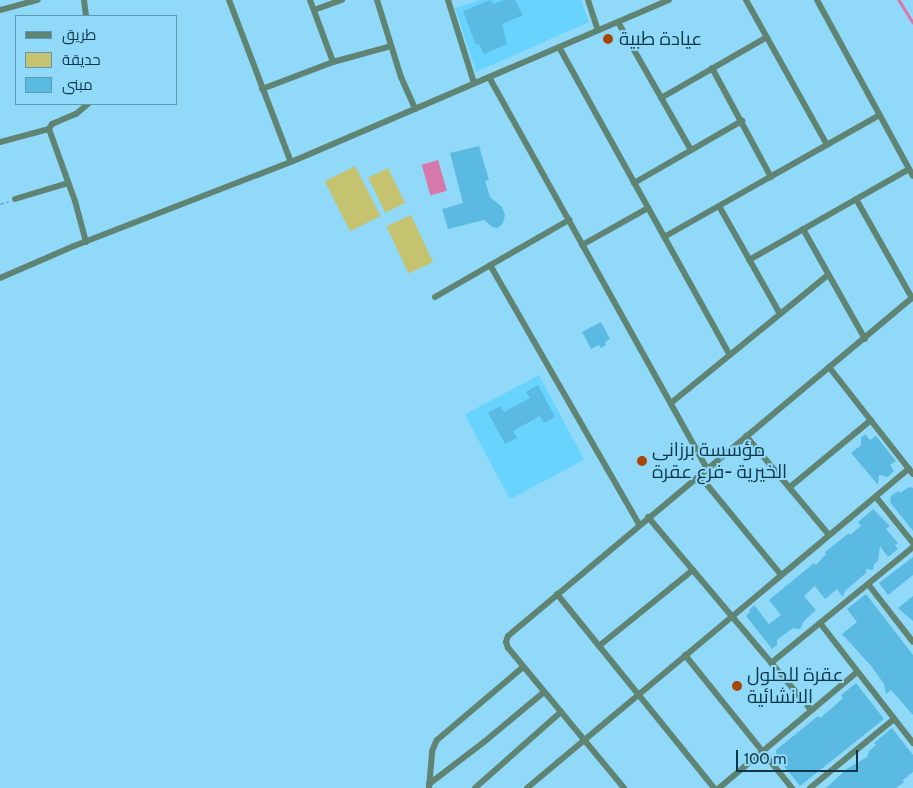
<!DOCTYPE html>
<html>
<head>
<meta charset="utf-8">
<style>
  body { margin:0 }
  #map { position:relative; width:913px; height:788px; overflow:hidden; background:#91d9f9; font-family:Cabin,Cairo,sans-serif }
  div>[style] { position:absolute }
  .built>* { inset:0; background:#67d3fe; transform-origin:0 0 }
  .green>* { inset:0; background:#c5c36f; transform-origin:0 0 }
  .water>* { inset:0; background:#d479aa; transform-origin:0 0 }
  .stream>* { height:2.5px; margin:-1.25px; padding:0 1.25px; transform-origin:1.25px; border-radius:1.25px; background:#d479aa }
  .building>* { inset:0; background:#5bbae1 }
  .path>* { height:1px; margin-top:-0.5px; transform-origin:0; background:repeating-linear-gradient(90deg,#5a95ae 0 4px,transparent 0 6.5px) }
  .street>* { height:6px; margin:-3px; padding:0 3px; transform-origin:3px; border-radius:3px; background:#5f8474 }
  .dots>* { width:14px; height:14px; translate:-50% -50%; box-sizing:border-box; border:2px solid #91d9f9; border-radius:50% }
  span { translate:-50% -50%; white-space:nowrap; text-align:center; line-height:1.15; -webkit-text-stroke:4px #91d9f9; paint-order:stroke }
  .poi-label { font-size:19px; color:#0e3848 }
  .left { translate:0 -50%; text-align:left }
  .legend { position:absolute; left:15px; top:15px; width:162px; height:90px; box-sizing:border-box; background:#91d9f9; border:1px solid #5d99b2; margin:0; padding:6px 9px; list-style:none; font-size:15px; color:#0e3848 }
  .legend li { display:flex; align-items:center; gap:10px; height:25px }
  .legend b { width:25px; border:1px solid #5d99b2 }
  .scale { position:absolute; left:736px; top:750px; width:122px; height:22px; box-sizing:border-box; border:2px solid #0e3848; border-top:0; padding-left:6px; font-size:15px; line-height:18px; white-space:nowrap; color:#0e3848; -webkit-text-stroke:4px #91d9f9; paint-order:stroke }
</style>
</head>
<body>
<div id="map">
  <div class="built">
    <div style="clip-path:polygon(480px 0,581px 0,589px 22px,476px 72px,455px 8px)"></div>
    <div style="left:539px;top:375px;width:96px;height:84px;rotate:62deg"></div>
  </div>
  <div class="green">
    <div style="left:355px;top:166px;width:56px;height:34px;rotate:63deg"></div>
    <div style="left:388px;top:168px;width:39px;height:22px;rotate:64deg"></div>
    <div style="left:411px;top:215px;width:52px;height:27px;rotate:65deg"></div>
  </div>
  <div class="water">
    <div style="left:438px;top:160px;width:32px;height:17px;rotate:74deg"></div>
  </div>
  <div class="stream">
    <div style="left:899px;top:0;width:26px;rotate:58deg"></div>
  </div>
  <div class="building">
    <div style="clip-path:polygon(490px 0,494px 4px,504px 0,515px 0,523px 15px,502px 24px,507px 44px,484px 54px,479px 44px,476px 45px,463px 11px)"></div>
    <div style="clip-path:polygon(479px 146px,489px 180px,485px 181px,490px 197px,502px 207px,505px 215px,503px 223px,498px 228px,492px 227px,484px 220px,448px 229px,442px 209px,463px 203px,450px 153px)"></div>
    <div style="clip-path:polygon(601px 322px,610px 339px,605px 342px,606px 345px,601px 348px,599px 345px,591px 349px,582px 332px)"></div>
    <div style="clip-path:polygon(538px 385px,555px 417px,544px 423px,540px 416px,513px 431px,517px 438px,505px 444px,488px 413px,500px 406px,504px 412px,530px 398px,526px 392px)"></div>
    <div style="clip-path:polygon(865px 434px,870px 440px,876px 436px,896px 461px,890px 465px,894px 471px,888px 477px,879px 475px,878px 485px,851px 453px,861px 445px,861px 438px)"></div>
    <div style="clip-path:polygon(909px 487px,913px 488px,913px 531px,890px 502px,891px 496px,898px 491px,900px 493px)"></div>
    <div style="clip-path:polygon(873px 509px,890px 526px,886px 529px,898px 543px,895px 545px,898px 549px,888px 557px,880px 546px,878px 561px,874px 564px,873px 570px,866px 569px,866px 573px,845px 591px,843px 597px,837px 589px,825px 599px,815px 586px,804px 596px,816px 610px,804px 621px,800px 629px,793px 628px,777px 640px,777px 645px,772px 649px,746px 616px,750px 612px,749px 610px,754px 605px,769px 624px,781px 615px,769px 600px,814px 563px,816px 565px,826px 554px,825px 552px,849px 533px,850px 535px,861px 526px,858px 522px)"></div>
    <div style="clip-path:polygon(913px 557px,913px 575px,888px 595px,879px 583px)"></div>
    <div style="clip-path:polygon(866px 594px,913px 655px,913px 715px,891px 690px,886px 694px,884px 684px,872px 667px,842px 634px,857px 622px,847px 609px)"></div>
    <div style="clip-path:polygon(913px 596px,913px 621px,898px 608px)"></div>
    <div style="clip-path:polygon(856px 683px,884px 719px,800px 786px,776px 756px,776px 750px,818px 716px,820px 718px,832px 708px,843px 698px,841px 695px)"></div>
    <div style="clip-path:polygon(892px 728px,913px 755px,913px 772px,903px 780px,904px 782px,896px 788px,826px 788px,848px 768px,867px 757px,869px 751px,876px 745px,874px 743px)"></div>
  </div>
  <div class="path">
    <div style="left:0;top:204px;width:9px;rotate:-18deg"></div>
  </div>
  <div class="street">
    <div style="left:84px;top:0;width:16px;rotate:83deg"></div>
    <div style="left:229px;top:0;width:173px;rotate:69.1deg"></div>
    <div style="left:310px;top:0;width:66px;rotate:69.6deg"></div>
    <div style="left:377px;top:0;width:81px;rotate:72.7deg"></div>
    <div style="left:401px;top:77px;width:35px;rotate:66deg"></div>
    <div style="left:448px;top:0;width:87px;rotate:72.6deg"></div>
    <div style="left:588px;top:0;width:32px;rotate:72deg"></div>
    <div style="left:746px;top:0;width:166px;rotate:60.8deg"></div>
    <div style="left:817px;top:0;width:200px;rotate:61.4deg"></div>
    <div style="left:0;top:10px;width:39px;rotate:-15deg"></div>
    <div style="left:314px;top:10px;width:30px;rotate:-20deg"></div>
    <div style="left:618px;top:22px;width:147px;rotate:60.3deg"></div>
    <div style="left:559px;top:47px;width:352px;rotate:61deg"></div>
    <div style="left:712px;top:68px;width:124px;rotate:61.6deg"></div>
    <div style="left:489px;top:77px;width:448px;rotate:60.9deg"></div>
    <div style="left:262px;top:89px;width:76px;rotate:-20.8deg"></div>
    <div style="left:333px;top:62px;width:60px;rotate:-15.4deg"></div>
    <div style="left:661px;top:98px;width:122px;rotate:-29.9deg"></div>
    <div style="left:0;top:142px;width:51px;rotate:-14.9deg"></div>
    <div style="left:634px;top:183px;width:125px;rotate:-29.9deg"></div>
    <div style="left:15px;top:199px;width:55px;rotate:-16.8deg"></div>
    <div style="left:856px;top:199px;width:114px;rotate:60.5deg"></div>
    <div style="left:719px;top:206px;width:124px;rotate:60.5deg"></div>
    <div style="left:803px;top:229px;width:126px;rotate:60.6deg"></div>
    <div style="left:664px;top:237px;width:248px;rotate:-29.5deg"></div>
    <div style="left:86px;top:242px;width:42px;rotate:-105deg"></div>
    <div style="left:75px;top:201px;width:77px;rotate:-109.9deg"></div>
    <div style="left:49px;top:129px;width:6px;rotate:-59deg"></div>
    <div style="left:52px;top:124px;width:26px;rotate:-23deg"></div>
    <div style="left:76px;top:114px;width:16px;rotate:-40deg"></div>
    <div style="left:582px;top:245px;width:76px;rotate:-29.3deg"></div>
    <div style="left:749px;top:260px;width:184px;rotate:-29.6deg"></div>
    <div style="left:490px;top:265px;width:299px;rotate:60.1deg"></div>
    <div style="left:0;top:278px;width:81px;rotate:-23.4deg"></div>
    <div style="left:74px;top:246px;width:233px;rotate:-21.2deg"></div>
    <div style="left:291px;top:162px;width:411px;rotate:-23.2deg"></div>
    <div style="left:435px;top:297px;width:155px;rotate:-29.9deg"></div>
    <div style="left:829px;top:367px;width:136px;rotate:51.9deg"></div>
    <div style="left:671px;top:403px;width:203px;rotate:-39.2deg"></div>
    <div style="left:746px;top:436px;width:129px;rotate:50deg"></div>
    <div style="left:699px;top:475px;width:129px;rotate:50.6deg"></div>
    <div style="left:790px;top:487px;width:105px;rotate:-39.6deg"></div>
    <div style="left:876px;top:497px;width:59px;rotate:51.2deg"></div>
    <div style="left:648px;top:517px;width:253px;rotate:49.8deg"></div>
    <div style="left:868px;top:584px;width:73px;rotate:52.2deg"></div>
    <div style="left:557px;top:594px;width:250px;rotate:51deg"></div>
    <div style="left:820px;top:623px;width:152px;rotate:52.2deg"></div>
    <div style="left:599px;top:646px;width:121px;rotate:-39deg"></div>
    <div style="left:685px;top:655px;width:171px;rotate:51.2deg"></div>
    <div style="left:771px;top:663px;width:183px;rotate:-39.2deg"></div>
    <div style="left:429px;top:784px;width:69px;rotate:-37.4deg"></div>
    <div style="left:484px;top:742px;width:78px;rotate:-39.8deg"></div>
    <div style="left:429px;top:788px;width:37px;rotate:-85deg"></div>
    <div style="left:432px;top:751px;width:12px;rotate:-66deg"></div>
    <div style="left:437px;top:740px;width:113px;rotate:-40.3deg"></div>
    <div style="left:475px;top:788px;width:115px;rotate:-41.5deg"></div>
    <div style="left:527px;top:788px;width:498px;rotate:-39.9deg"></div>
    <div style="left:624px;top:788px;width:182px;rotate:-129.6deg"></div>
    <div style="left:508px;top:648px;width:6px;rotate:-108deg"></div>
    <div style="left:506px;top:642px;width:6px;rotate:-72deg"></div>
    <div style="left:508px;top:636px;width:528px;rotate:-39.93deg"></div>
    <div style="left:719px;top:788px;width:180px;rotate:-40deg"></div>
    <div style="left:810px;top:788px;width:109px;rotate:-39.4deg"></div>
  </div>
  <div class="dots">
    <div style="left:608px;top:39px;background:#a84700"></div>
    <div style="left:642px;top:461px;background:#a84700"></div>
    <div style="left:737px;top:686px;background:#a84700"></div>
  </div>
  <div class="poi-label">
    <span class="left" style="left:619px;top:39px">عيادة طبية</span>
    <span class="left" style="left:652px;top:461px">مؤسسة برزانى<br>الخيرية -فرع عقرة</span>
    <span class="left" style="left:747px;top:686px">عقرة للحلول<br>الانشائیة</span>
  </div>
  <ul class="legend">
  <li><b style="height:6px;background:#5f8474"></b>طريق</li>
  <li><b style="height:14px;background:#c5c36f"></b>حديقة</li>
  <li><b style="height:14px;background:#5bbae1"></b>مبنى</li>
  </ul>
  <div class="scale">100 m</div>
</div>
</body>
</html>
